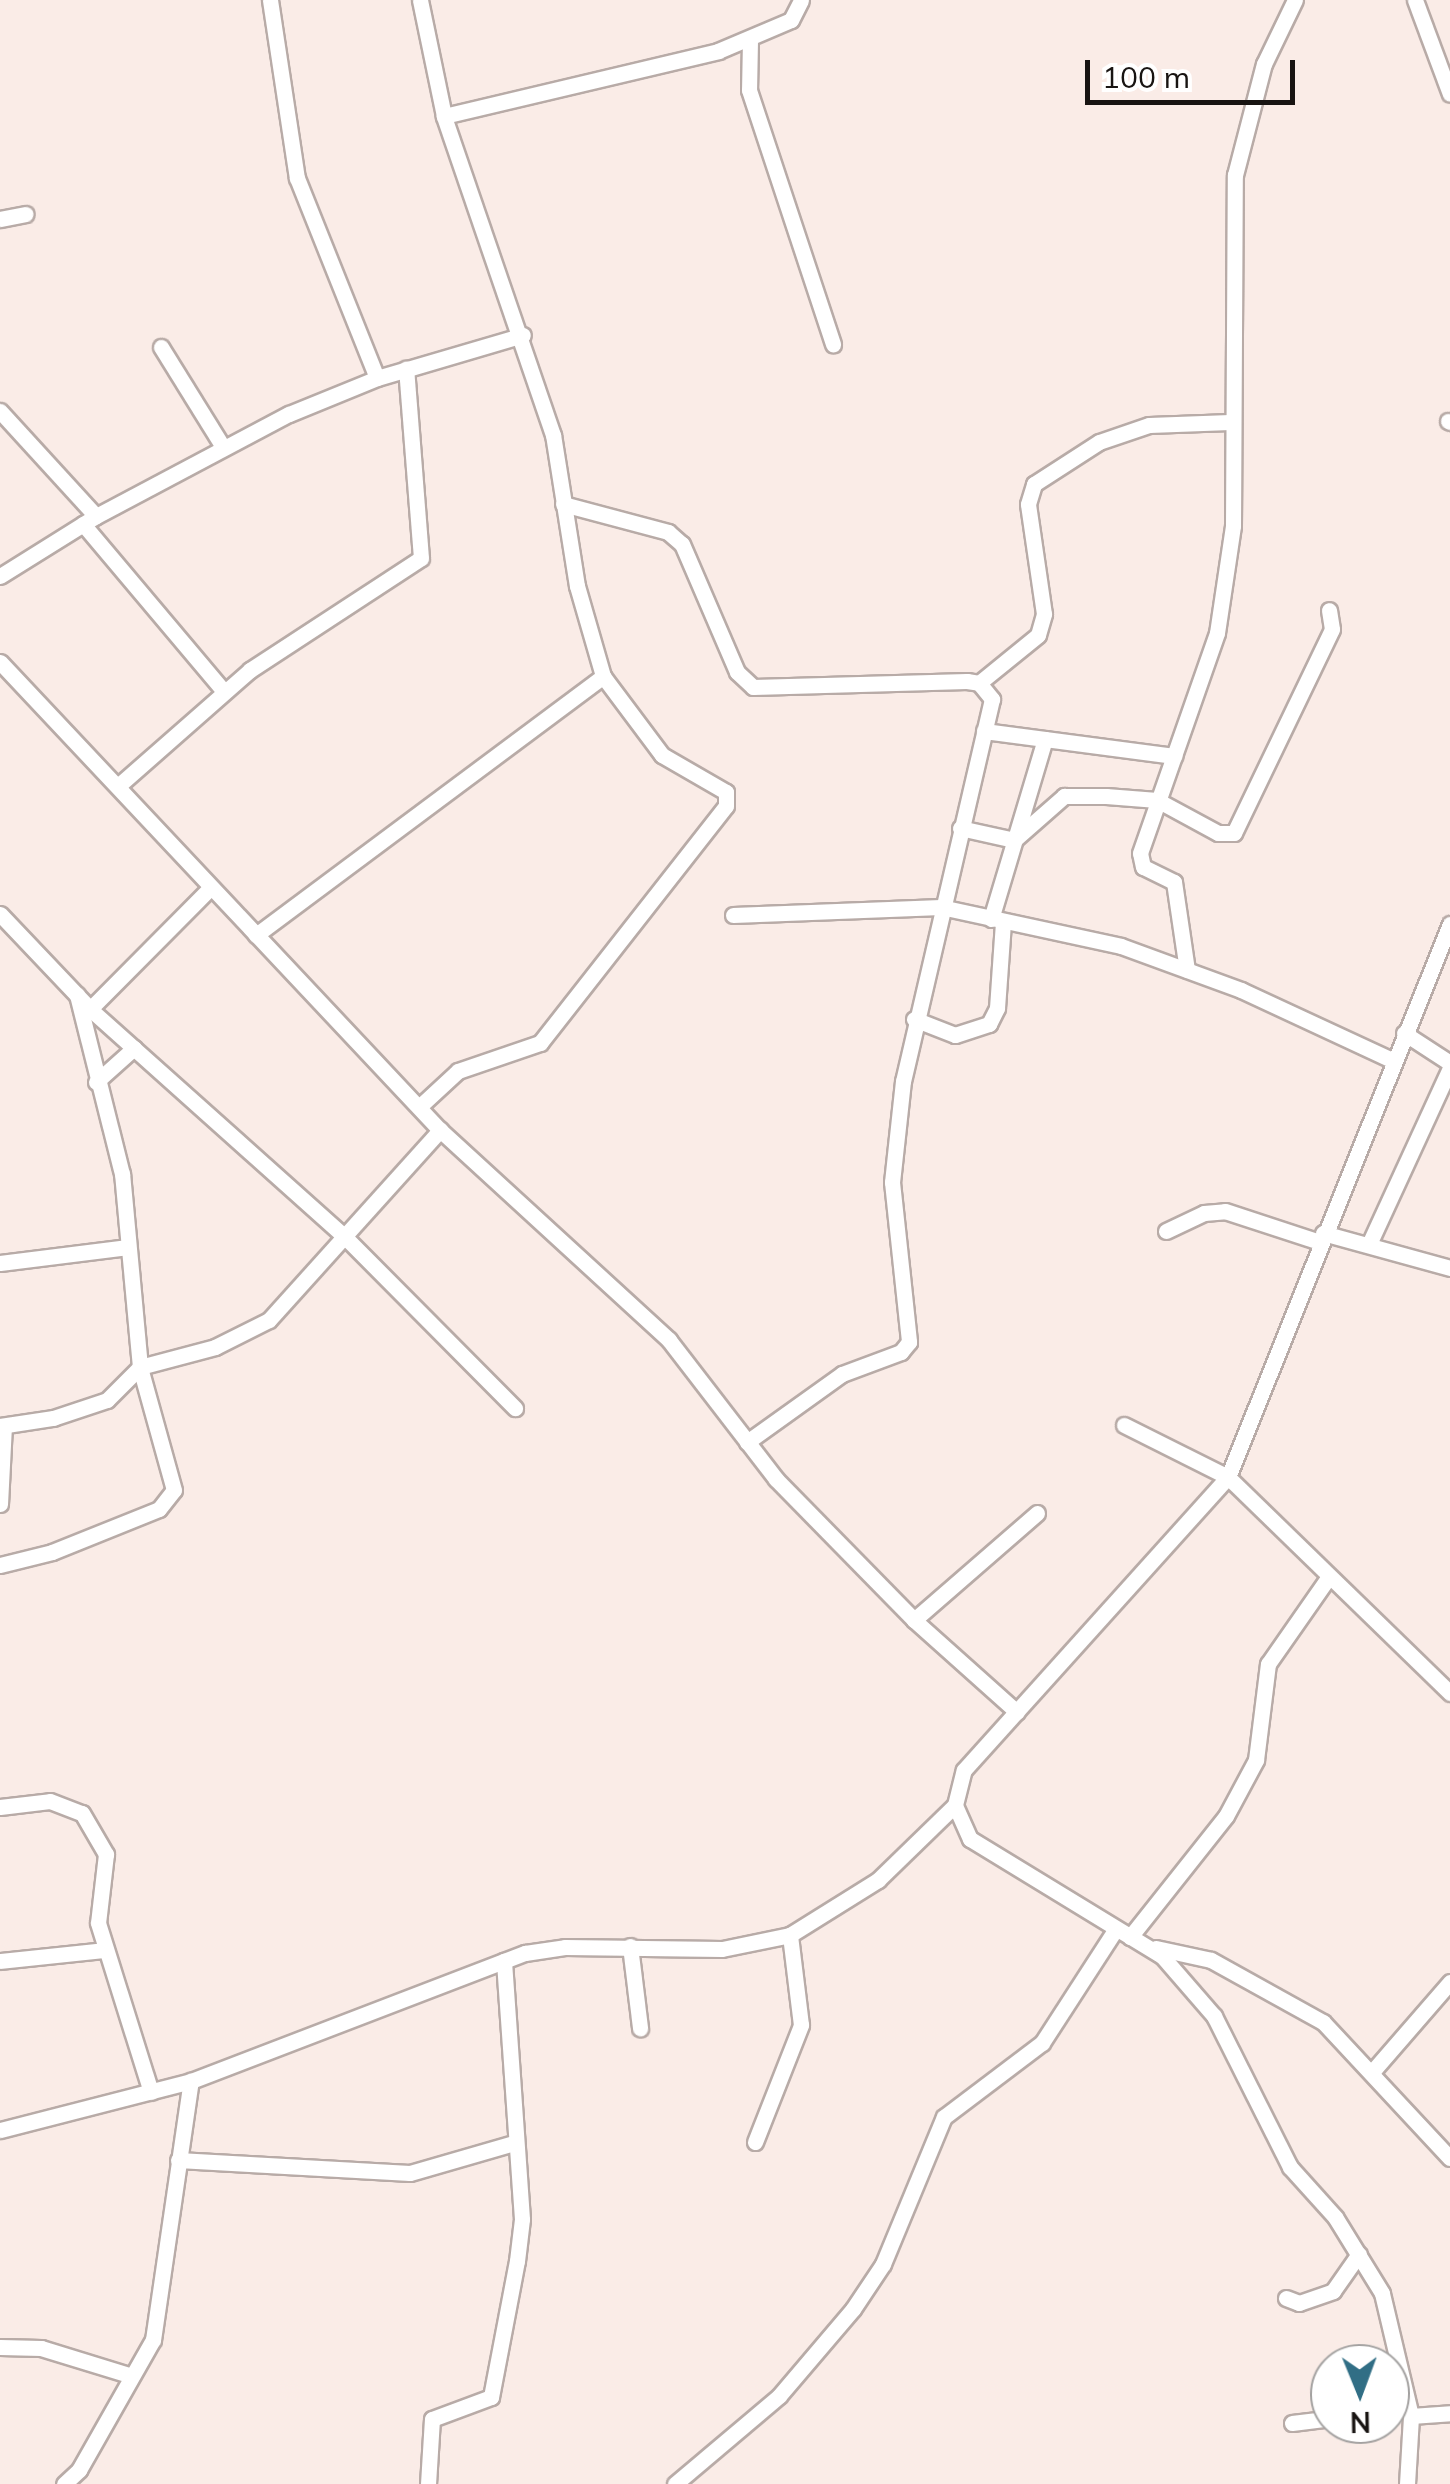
<!DOCTYPE html>
<html>
<head>
<meta charset="utf-8">
<style>
  body { margin:0 }
  #map { position:relative; width:1450px; height:2484px; overflow:hidden; background:#faece7; font-family:Mulish,sans-serif }
  div>[style] { position:absolute }
  .roads { filter:drop-shadow(2px 0 #b8aba7) drop-shadow(-2px 0 #b8aba7) drop-shadow(0 2px #b8aba7) drop-shadow(0 -2px #b8aba7) }
  .minor>* { height:15px; margin:-7.5px; padding:0 7.5px; transform-origin:7.5px; border-radius:7.5px; background:#fff }
  span { translate:-50% -50%; white-space:nowrap; text-align:center; line-height:1.15; -webkit-text-stroke:10px #fff; paint-order:stroke }
  .north { position:absolute; left:1310px; top:2344px; width:100px; height:100px; box-sizing:border-box; background:#fff; border:2px solid #a3a1a0; border-radius:50%; rotate:179deg; font-size:28px; font-weight:700; line-height:40px; text-align:center; color:#181412 }
  .north::after { content:''; display:block; margin:auto; width:35px; height:45px; background:#316e85; clip-path:polygon(50% 0,100% 100%,50% 72%,0 100%) }
  .scale { position:absolute; left:1085px; top:60px; width:210px; height:45px; box-sizing:border-box; border:5px solid #181412; border-top:0; padding-left:12px; font-size:30px; line-height:35px; white-space:nowrap; color:#181412; -webkit-text-stroke:8px #fff; paint-order:stroke }
</style>
</head>
<body>
<div id="map">
  <div class="roads">
    <div class="minor">
      <div style="left:270px;top:0;width:180px;rotate:81.4deg"></div>
      <div style="left:297px;top:178px;width:215px;rotate:68.2deg"></div>
      <div style="left:1415px;top:0;width:100px;rotate:69.6deg"></div>
      <div style="left:750px;top:40px;width:50px;rotate:91.1deg"></div>
      <div style="left:749px;top:90px;width:268px;rotate:71.7deg"></div>
      <div style="left:444px;top:116px;width:282px;rotate:-13.3deg"></div>
      <div style="left:718px;top:51px;width:79px;rotate:-23deg"></div>
      <div style="left:791px;top:20px;width:22px;rotate:-63deg"></div>
      <div style="left:0;top:219px;width:26px;rotate:-11deg"></div>
      <div style="left:161px;top:347px;width:118px;rotate:58.2deg"></div>
      <div style="left:0;top:411px;width:142px;rotate:47.6deg"></div>
      <div style="left:1448px;top:421px;width:2px;rotate:27deg"></div>
      <div style="left:563px;top:504px;width:109px;rotate:14.9deg"></div>
      <div style="left:668px;top:532px;width:18px;rotate:41deg"></div>
      <div style="left:682px;top:544px;width:139px;rotate:66.7deg"></div>
      <div style="left:737px;top:672px;width:22px;rotate:43deg"></div>
      <div style="left:753px;top:687px;width:214px;rotate:-1.6deg"></div>
      <div style="left:967px;top:681px;width:12px;rotate:9deg"></div>
      <div style="left:979px;top:683px;width:21px;rotate:51deg"></div>
      <div style="left:992px;top:699px;width:392px;rotate:103.1deg"></div>
      <div style="left:903px;top:1081px;width:102px;rotate:96.2deg"></div>
      <div style="left:892px;top:1182px;width:161px;rotate:83.9deg"></div>
      <div style="left:909px;top:1342px;width:13px;rotate:129deg"></div>
      <div style="left:901px;top:1352px;width:63px;rotate:159.6deg"></div>
      <div style="left:842px;top:1374px;width:117px;rotate:144.4deg"></div>
      <div style="left:83px;top:524px;width:217px;rotate:49.9deg"></div>
      <div style="left:0;top:576px;width:113px;rotate:-32deg"></div>
      <div style="left:96px;top:516px;width:218px;rotate:-27.9deg"></div>
      <div style="left:289px;top:414px;width:95px;rotate:-22.2deg"></div>
      <div style="left:377px;top:378px;width:152px;rotate:-16.4deg"></div>
      <div style="left:0;top:662px;width:642px;rotate:46.77deg"></div>
      <div style="left:440px;top:1130px;width:311px;rotate:42.5deg"></div>
      <div style="left:669px;top:1340px;width:175px;rotate:52.4deg"></div>
      <div style="left:776px;top:1479px;width:197px;rotate:45.6deg"></div>
      <div style="left:914px;top:1620px;width:138px;rotate:41.8deg"></div>
      <div style="left:979px;top:683px;width:76px;rotate:-39.1deg"></div>
      <div style="left:1038px;top:635px;width:22px;rotate:-74deg"></div>
      <div style="left:1044px;top:614px;width:111px;rotate:-98.3deg"></div>
      <div style="left:1028px;top:504px;width:21px;rotate:-73deg"></div>
      <div style="left:1034px;top:484px;width:77px;rotate:-32.9deg"></div>
      <div style="left:1099px;top:442px;width:53px;rotate:-18.8deg"></div>
      <div style="left:1149px;top:425px;width:81px;rotate:-2.1deg"></div>
      <div style="left:984px;top:731px;width:192px;rotate:7.5deg"></div>
      <div style="left:118px;top:786px;width:176px;rotate:-41.3deg"></div>
      <div style="left:250px;top:670px;width:204px;rotate:-33.2deg"></div>
      <div style="left:421px;top:558px;width:190px;rotate:-94.5deg"></div>
      <div style="left:960px;top:828px;width:55px;rotate:12.5deg"></div>
      <div style="left:1014px;top:840px;width:67px;rotate:-41.3deg"></div>
      <div style="left:1064px;top:796px;width:42px"></div>
      <div style="left:1106px;top:796px;width:51px;rotate:4.5deg"></div>
      <div style="left:1157px;top:800px;width:69px;rotate:28.4deg"></div>
      <div style="left:1218px;top:833px;width:16px"></div>
      <div style="left:1234px;top:833px;width:226px;rotate:-64.3deg"></div>
      <div style="left:1332px;top:629px;width:19px;rotate:-99deg"></div>
      <div style="left:0;top:914px;width:131px;rotate:46.5deg"></div>
      <div style="left:90px;top:1009px;width:343px;rotate:41.8deg"></div>
      <div style="left:346px;top:1238px;width:240px;rotate:45.2deg"></div>
      <div style="left:733px;top:915px;width:208px;rotate:-2.2deg"></div>
      <div style="left:941px;top:907px;width:184px;rotate:12.2deg"></div>
      <div style="left:1121px;top:946px;width:128px;rotate:20.1deg"></div>
      <div style="left:1241px;top:990px;width:166px;rotate:24.9deg"></div>
      <div style="left:991px;top:919px;width:188px;rotate:-73.3deg"></div>
      <div style="left:256px;top:935px;width:433px;rotate:-36.7deg"></div>
      <div style="left:1187px;top:970px;width:89px;rotate:-98.4deg"></div>
      <div style="left:1174px;top:882px;width:34px;rotate:-154deg"></div>
      <div style="left:1143px;top:867px;width:14px;rotate:-102deg"></div>
      <div style="left:1140px;top:853px;width:233px;rotate:-70.7deg"></div>
      <div style="left:1217px;top:633px;width:108px;rotate:-81.5deg"></div>
      <div style="left:1233px;top:526px;width:351px;rotate:-89.7deg"></div>
      <div style="left:1235px;top:175px;width:115px;rotate:-75.4deg"></div>
      <div style="left:1264px;top:64px;width:71px;rotate:-64.2deg"></div>
      <div style="left:90px;top:1009px;width:169px;rotate:-45.2deg"></div>
      <div style="left:914px;top:1019px;width:44px;rotate:21.3deg"></div>
      <div style="left:955px;top:1035px;width:36px;rotate:-18deg"></div>
      <div style="left:989px;top:1024px;width:18px;rotate:-63deg"></div>
      <div style="left:997px;top:1008px;width:86px;rotate:-86deg"></div>
      <div style="left:1404px;top:1033px;width:55px;rotate:33.1deg"></div>
      <div style="left:96px;top:1082px;width:51px;rotate:-41.8deg"></div>
      <div style="left:419px;top:1107px;width:53px;rotate:-42.7deg"></div>
      <div style="left:458px;top:1071px;width:87px;rotate:-18.9deg"></div>
      <div style="left:540px;top:1043px;width:301px;rotate:-51.9deg"></div>
      <div style="left:726px;top:806px;width:14px;rotate:-90deg"></div>
      <div style="left:726px;top:792px;width:74px;rotate:-150deg"></div>
      <div style="left:662px;top:755px;width:99px;rotate:-126.8deg"></div>
      <div style="left:603px;top:676px;width:94px;rotate:-106.1deg"></div>
      <div style="left:577px;top:586px;width:153px;rotate:-99deg"></div>
      <div style="left:553px;top:435px;width:337px;rotate:-108.9deg"></div>
      <div style="left:444px;top:116px;width:118px;rotate:-101.7deg"></div>
      <div style="left:1166px;top:1231px;width:42px;rotate:-25.3deg"></div>
      <div style="left:1204px;top:1213px;width:21px;rotate:-5deg"></div>
      <div style="left:1225px;top:1211px;width:100px;rotate:18.1deg"></div>
      <div style="left:1323px;top:1233px;width:132px;rotate:15.4deg"></div>
      <div style="left:1370px;top:1242px;width:192px;rotate:-65.3deg"></div>
      <div style="left:0;top:1263px;width:129px;rotate:-7.1deg"></div>
      <div style="left:1124px;top:1425px;width:116px;rotate:26.6deg"></div>
      <div style="left:1228px;top:1477px;width:310px;rotate:44.2deg"></div>
      <div style="left:0;top:1426px;width:54px;rotate:-8.6deg"></div>
      <div style="left:53px;top:1418px;width:57px;rotate:-18.4deg"></div>
      <div style="left:107px;top:1400px;width:47px;rotate:-45deg"></div>
      <div style="left:140px;top:1367px;width:78px;rotate:-14.9deg"></div>
      <div style="left:215px;top:1347px;width:60px;rotate:-26.6deg"></div>
      <div style="left:269px;top:1320px;width:256px;rotate:-48deg"></div>
      <div style="left:0;top:1504px;width:78px;rotate:-87.1deg"></div>
      <div style="left:0;top:1565px;width:54px;rotate:-14deg"></div>
      <div style="left:52px;top:1552px;width:115px;rotate:-21.9deg"></div>
      <div style="left:159px;top:1509px;width:24px;rotate:-52deg"></div>
      <div style="left:174px;top:1490px;width:128px;rotate:-105.5deg"></div>
      <div style="left:140px;top:1367px;width:194px;rotate:-95.3deg"></div>
      <div style="left:122px;top:1174px;width:185px;rotate:-104.1deg"></div>
      <div style="left:914px;top:1620px;width:163px;rotate:-41deg"></div>
      <div style="left:0;top:1807px;width:50px;rotate:-6.8deg"></div>
      <div style="left:50px;top:1801px;width:34px;rotate:21deg"></div>
      <div style="left:82px;top:1813px;width:48px;rotate:59.7deg"></div>
      <div style="left:106px;top:1854px;width:69px;rotate:96.6deg"></div>
      <div style="left:98px;top:1923px;width:177px;rotate:72.6deg"></div>
      <div style="left:1130px;top:1937px;width:154px;rotate:-51.6deg"></div>
      <div style="left:1226px;top:1816px;width:64px;rotate:-61.8deg"></div>
      <div style="left:1256px;top:1760px;width:97px;rotate:-82.9deg"></div>
      <div style="left:1268px;top:1664px;width:105px;rotate:-55.1deg"></div>
      <div style="left:630px;top:1946px;width:83px;rotate:83deg"></div>
      <div style="left:1156px;top:1948px;width:56px;rotate:12.3deg"></div>
      <div style="left:1211px;top:1960px;width:128px;rotate:29deg"></div>
      <div style="left:1323px;top:2022px;width:186px;rotate:47deg"></div>
      <div style="left:0;top:1961px;width:106px;rotate:-6deg"></div>
      <div style="left:1372px;top:2072px;width:119px;rotate:-49.1deg"></div>
      <div style="left:0;top:2130px;width:197px;rotate:-14.4deg"></div>
      <div style="left:191px;top:2081px;width:358px;rotate:-21deg"></div>
      <div style="left:525px;top:1953px;width:40px;rotate:-8.5deg"></div>
      <div style="left:565px;top:1947px;width:157px;rotate:0.7deg"></div>
      <div style="left:722px;top:1949px;width:69px;rotate:-11.6deg"></div>
      <div style="left:790px;top:1935px;width:104px;rotate:-32deg"></div>
      <div style="left:878px;top:1880px;width:107px;rotate:-44.2deg"></div>
      <div style="left:755px;top:2142px;width:126px;rotate:-68.5deg"></div>
      <div style="left:801px;top:2025px;width:91px;rotate:-97deg"></div>
      <div style="left:178px;top:2160px;width:232px;rotate:3.2deg"></div>
      <div style="left:410px;top:2173px;width:108px;rotate:-16.1deg"></div>
      <div style="left:1286px;top:2298px;width:14px;rotate:21deg"></div>
      <div style="left:1299px;top:2303px;width:36px;rotate:-19deg"></div>
      <div style="left:1333px;top:2291px;width:45px;rotate:-54.9deg"></div>
      <div style="left:0;top:2347px;width:41px;rotate:1.4deg"></div>
      <div style="left:41px;top:2348px;width:95px;rotate:17.1deg"></div>
      <div style="left:1411px;top:2416px;width:39px;rotate:-4deg"></div>
      <div style="left:1292px;top:2423px;width:38px;rotate:-7deg"></div>
      <div style="left:64px;top:2484px;width:21px;rotate:-43deg"></div>
      <div style="left:79px;top:2470px;width:150px;rotate:-60.4deg"></div>
      <div style="left:153px;top:2340px;width:262px;rotate:-81.7deg"></div>
      <div style="left:428px;top:2484px;width:65px;rotate:-86.5deg"></div>
      <div style="left:432px;top:2419px;width:63px;rotate:-20.4deg"></div>
      <div style="left:491px;top:2397px;width:138px;rotate:-79.2deg"></div>
      <div style="left:517px;top:2261px;width:42px;rotate:-83.2deg"></div>
      <div style="left:522px;top:2219px;width:259px;rotate:-94deg"></div>
      <div style="left:675px;top:2484px;width:136px;rotate:-40.2deg"></div>
      <div style="left:779px;top:2396px;width:114px;rotate:-49.6deg"></div>
      <div style="left:853px;top:2309px;width:54px;rotate:-56.3deg"></div>
      <div style="left:883px;top:2264px;width:159px;rotate:-67.5deg"></div>
      <div style="left:944px;top:2117px;width:123px;rotate:-37.1deg"></div>
      <div style="left:1042px;top:2043px;width:135px;rotate:-57.1deg"></div>
      <div style="left:1407px;top:2484px;width:68px;rotate:-86.6deg"></div>
      <div style="left:1411px;top:2416px;width:126px;rotate:-103.3deg"></div>
      <div style="left:1382px;top:2293px;width:89px;rotate:-121.7deg"></div>
      <div style="left:1335px;top:2217px;width:67px;rotate:-132deg"></div>
      <div style="left:1290px;top:2167px;width:169px;rotate:-116.7deg"></div>
      <div style="left:1214px;top:2016px;width:79px;rotate:-130.9deg"></div>
      <div style="left:1162px;top:1956px;width:225px;rotate:-148.6deg"></div>
      <div style="left:970px;top:1839px;width:37px;rotate:-114deg"></div>
      <div style="left:955px;top:1805px;width:36px;rotate:-76deg"></div>
      <div style="left:964px;top:1770px;width:394px;rotate:-48deg"></div>
      <div style="left:1228px;top:1477px;width:596px;rotate:-68.13deg"></div>
    </div>
  </div>
  <div class="north">N</div>
  <div class="scale">100 m</div>
</div>
</body>
</html>
